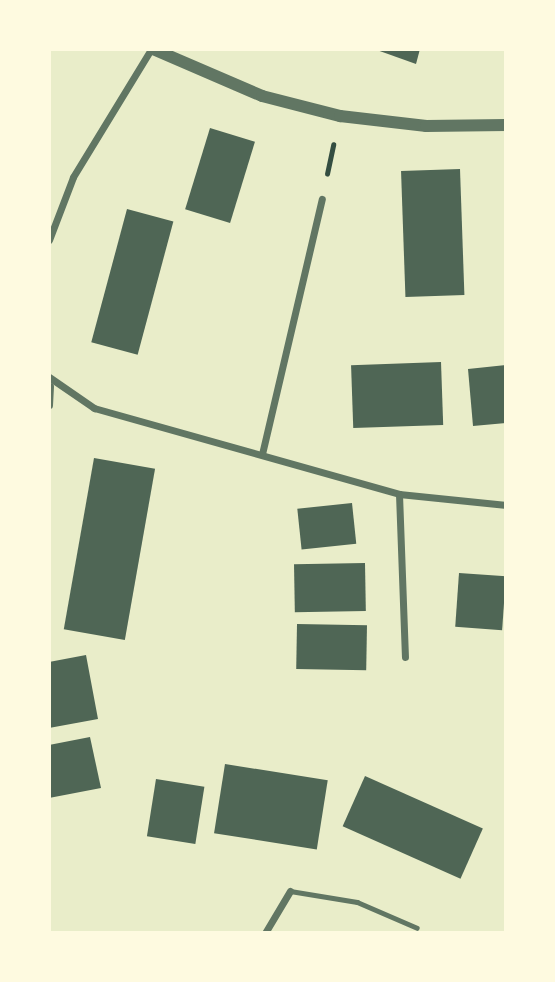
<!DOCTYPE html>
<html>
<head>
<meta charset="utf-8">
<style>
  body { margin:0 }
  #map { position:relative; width:555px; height:982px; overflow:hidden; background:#e9edc9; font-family:Karla,sans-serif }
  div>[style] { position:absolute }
  .building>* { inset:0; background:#4f6655; transform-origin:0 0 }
  .path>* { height:4.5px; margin:-2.25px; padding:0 2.25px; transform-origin:2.25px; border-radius:2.25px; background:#344e41 }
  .service>* { height:5px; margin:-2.5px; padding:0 2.5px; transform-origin:2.5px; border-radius:2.5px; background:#617663 }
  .minor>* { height:7px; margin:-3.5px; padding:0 3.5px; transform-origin:3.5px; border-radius:3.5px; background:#617663 }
  .tertiary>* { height:12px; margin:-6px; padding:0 6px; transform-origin:6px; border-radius:6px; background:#617663 }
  span { translate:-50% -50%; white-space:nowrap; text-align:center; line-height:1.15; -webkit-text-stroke:6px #fefae0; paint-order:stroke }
  .frame { position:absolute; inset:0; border:51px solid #fefae0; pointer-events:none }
</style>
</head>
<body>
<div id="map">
  <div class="building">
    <div style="clip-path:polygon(374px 49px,420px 49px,416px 64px)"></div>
    <div style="left:210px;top:128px;width:47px;height:85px;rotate:17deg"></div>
    <div style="left:460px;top:169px;width:126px;height:59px;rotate:88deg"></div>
    <div style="left:127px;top:209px;width:48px;height:138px;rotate:15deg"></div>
    <div style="left:441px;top:362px;width:63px;height:90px;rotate:88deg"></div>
    <div style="clip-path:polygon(506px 365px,506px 423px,473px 426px,468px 369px)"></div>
    <div style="left:94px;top:458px;width:62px;height:174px;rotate:10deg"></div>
    <div style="left:352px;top:503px;width:41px;height:55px;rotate:84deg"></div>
    <div style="left:365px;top:563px;width:48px;height:71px;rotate:89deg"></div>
    <div style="left:459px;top:573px;width:47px;height:54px;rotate:4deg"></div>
    <div style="left:297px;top:624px;width:70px;height:45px;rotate:1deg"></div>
    <div style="clip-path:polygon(86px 655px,98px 719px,49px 728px,49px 662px)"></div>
    <div style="clip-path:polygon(90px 737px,101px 788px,49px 798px,49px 745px)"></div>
    <div style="left:225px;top:764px;width:104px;height:70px;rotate:9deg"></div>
    <div style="left:365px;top:776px;width:129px;height:55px;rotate:24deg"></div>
    <div style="left:156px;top:779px;width:49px;height:58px;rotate:9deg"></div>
  </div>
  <div class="path">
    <div style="left:327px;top:174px;width:30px;rotate:-78deg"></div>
  </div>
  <div class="service">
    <div style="left:290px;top:891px;width:68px;rotate:9.3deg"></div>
    <div style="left:357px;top:902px;width:65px;rotate:23.4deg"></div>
  </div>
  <div class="minor">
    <div style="left:49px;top:240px;width:67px;rotate:-69.1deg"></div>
    <div style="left:73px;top:177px;width:150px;rotate:-58.6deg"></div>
    <div style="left:49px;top:377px;width:55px;rotate:34.6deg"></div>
    <div style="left:94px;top:408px;width:317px;rotate:15.7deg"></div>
    <div style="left:399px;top:494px;width:108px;rotate:5.9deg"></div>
    <div style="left:49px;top:405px;width:19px;rotate:-87deg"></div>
    <div style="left:262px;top:454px;width:262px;rotate:-76.8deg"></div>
    <div style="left:399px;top:494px;width:163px;rotate:87.9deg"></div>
    <div style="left:265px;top:933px;width:49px;rotate:-59.2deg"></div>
  </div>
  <div class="tertiary">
    <div style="left:153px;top:49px;width:119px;rotate:23.3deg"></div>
    <div style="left:262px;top:96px;width:81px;rotate:14.4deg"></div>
    <div style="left:340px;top:116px;width:87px;rotate:6.6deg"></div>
    <div style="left:426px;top:126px;width:80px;rotate:-0.7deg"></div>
  </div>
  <div class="frame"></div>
</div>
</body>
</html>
